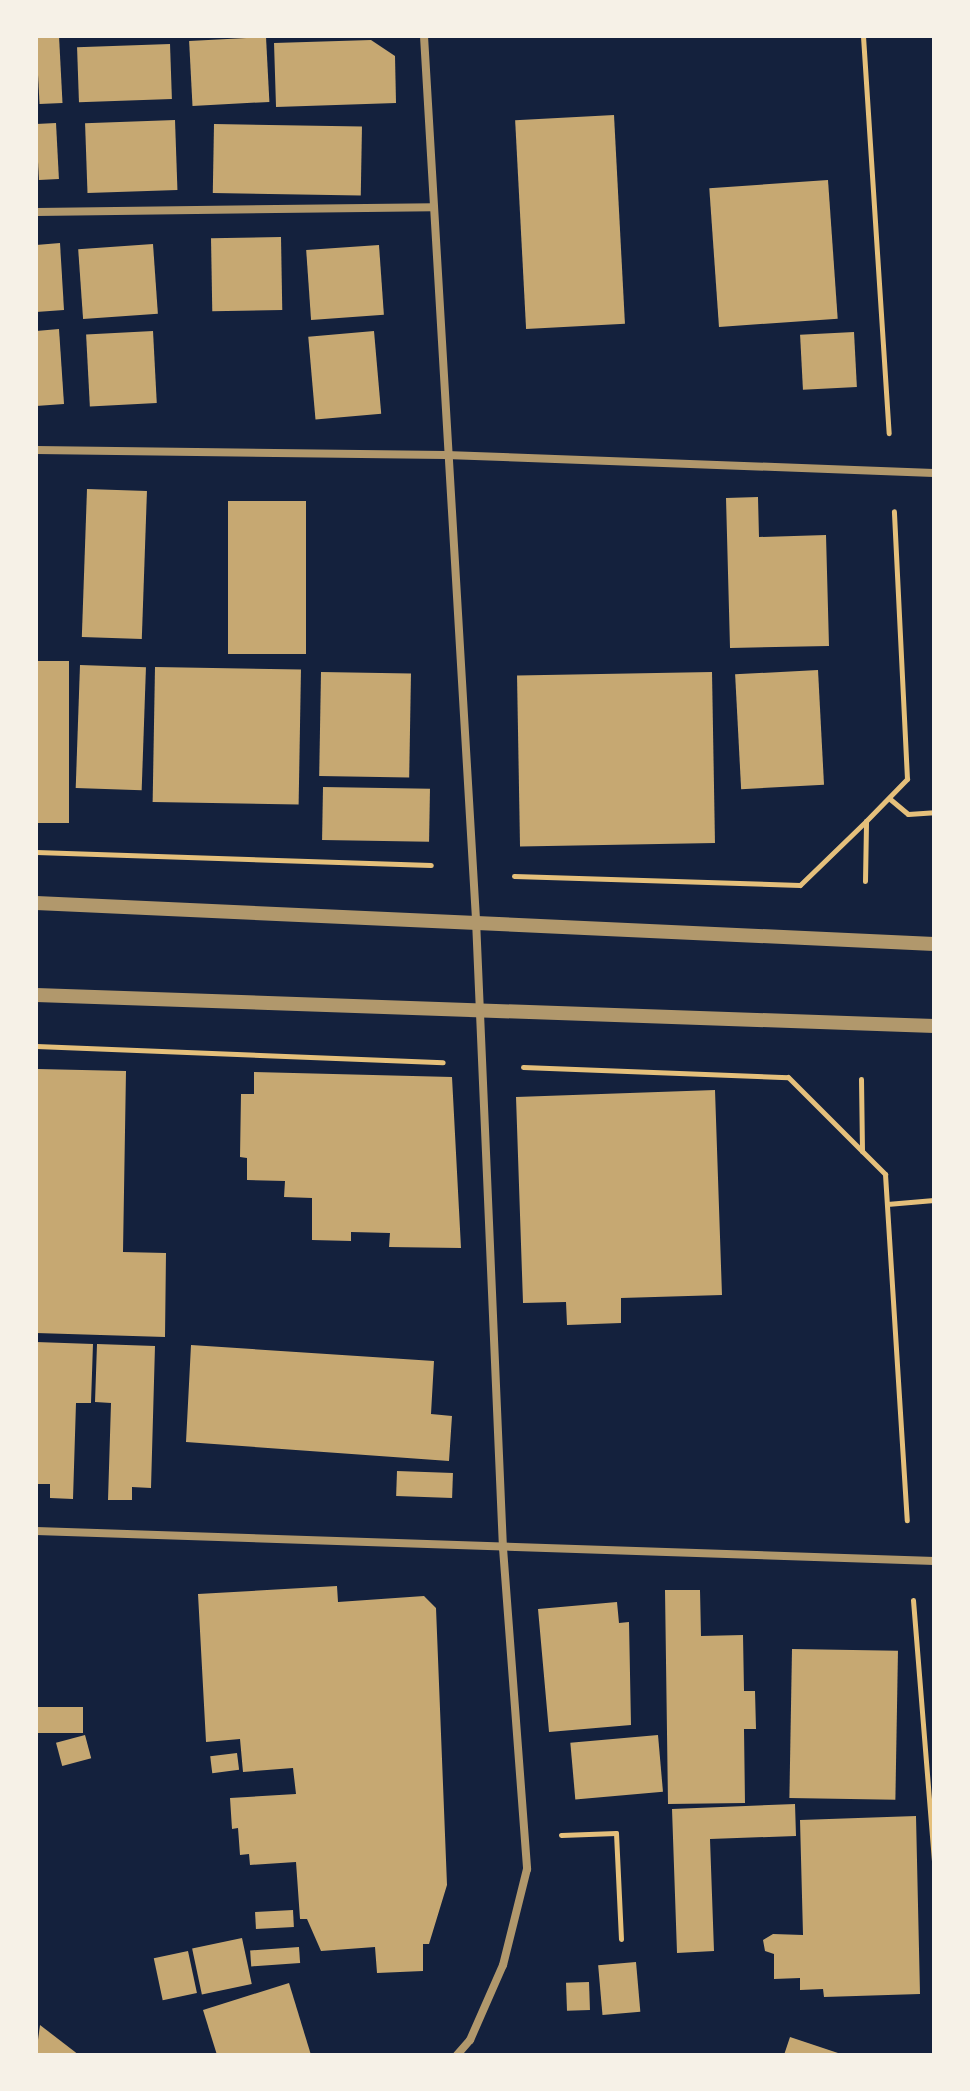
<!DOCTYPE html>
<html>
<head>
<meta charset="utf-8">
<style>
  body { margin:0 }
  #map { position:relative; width:970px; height:2091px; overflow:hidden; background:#14213d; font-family:"Noto Serif",serif }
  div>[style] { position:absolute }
  .building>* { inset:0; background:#c6a872; transform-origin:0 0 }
  .path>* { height:5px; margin:-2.5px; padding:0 2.5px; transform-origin:2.5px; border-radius:2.5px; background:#e5c07b }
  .minor>* { height:8px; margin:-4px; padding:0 4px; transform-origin:4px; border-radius:4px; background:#b1986c }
  .tertiary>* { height:14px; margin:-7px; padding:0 7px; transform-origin:7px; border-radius:7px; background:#b1986c }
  span { translate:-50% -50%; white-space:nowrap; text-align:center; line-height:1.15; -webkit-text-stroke:7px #f6f1e7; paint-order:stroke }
  .frame { position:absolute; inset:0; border:38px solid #f6f1e7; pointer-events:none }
</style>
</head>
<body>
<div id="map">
  <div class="building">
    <div style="left:59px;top:36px;width:67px;height:23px;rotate:87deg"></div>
    <div style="left:266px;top:37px;width:65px;height:77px;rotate:87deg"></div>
    <div style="clip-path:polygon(371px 40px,395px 56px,396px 103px,276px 107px,274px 43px)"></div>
    <div style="left:170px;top:44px;width:55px;height:93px;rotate:88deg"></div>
    <div style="left:614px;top:115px;width:209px;height:99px;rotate:87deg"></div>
    <div style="left:175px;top:120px;width:70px;height:90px;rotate:88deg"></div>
    <div style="left:56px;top:123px;width:56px;height:20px;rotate:87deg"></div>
    <div style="left:214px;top:124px;width:148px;height:69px;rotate:1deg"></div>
    <div style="left:828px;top:180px;width:139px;height:119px;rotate:86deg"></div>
    <div style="left:281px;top:237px;width:73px;height:70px;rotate:89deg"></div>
    <div style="clip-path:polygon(60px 243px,64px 310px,36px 312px,36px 245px)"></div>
    <div style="left:153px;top:244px;width:70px;height:75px;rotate:86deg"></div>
    <div style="left:379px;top:245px;width:70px;height:73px;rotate:86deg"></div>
    <div style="clip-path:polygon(59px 329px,64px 404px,36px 406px,36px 331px)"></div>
    <div style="left:153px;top:331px;width:72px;height:67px;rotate:87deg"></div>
    <div style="left:374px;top:331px;width:83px;height:66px;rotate:85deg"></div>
    <div style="left:854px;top:332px;width:55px;height:54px;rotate:87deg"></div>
    <div style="left:87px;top:489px;width:60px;height:148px;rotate:2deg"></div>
    <div style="clip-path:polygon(758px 497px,759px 537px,826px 535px,829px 646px,730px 648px,726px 498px)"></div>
    <div style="left:306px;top:501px;width:153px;height:78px;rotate:90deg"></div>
    <div style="left:36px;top:661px;width:33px;height:162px"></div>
    <div style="left:80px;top:665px;width:66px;height:123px;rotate:2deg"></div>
    <div style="left:155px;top:667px;width:146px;height:135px;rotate:1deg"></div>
    <div style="left:818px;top:670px;width:115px;height:83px;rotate:87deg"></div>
    <div style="left:321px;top:672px;width:90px;height:104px;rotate:1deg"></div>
    <div style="left:712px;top:672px;width:171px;height:195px;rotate:89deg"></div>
    <div style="left:323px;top:787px;width:107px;height:53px;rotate:1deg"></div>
    <div style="clip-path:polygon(38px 1069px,126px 1071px,123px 1252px,166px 1253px,165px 1337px,36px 1333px)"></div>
    <div style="clip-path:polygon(254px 1072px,452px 1077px,461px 1248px,389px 1247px,390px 1233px,351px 1232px,351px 1241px,312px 1240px,312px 1198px,284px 1197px,285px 1181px,247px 1180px,247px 1158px,240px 1157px,241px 1094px,254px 1094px)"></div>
    <div style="clip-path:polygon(715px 1090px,722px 1295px,621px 1298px,621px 1323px,567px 1325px,566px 1302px,523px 1303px,516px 1097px)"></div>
    <div style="clip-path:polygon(36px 1342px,93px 1344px,91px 1403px,76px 1403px,73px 1499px,50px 1498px,50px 1484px,36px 1484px)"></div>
    <div style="clip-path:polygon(97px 1344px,155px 1346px,151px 1488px,132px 1487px,132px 1500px,108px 1500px,111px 1403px,95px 1402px)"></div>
    <div style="clip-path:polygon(191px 1345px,434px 1361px,431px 1414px,452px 1416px,449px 1461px,186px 1442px)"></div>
    <div style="left:397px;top:1471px;width:56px;height:25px;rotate:2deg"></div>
    <div style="clip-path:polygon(337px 1586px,338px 1602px,424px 1596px,436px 1608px,447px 1885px,429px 1944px,423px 1944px,423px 1971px,377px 1973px,375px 1947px,321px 1951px,307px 1919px,300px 1919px,296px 1862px,250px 1865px,249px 1854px,240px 1855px,238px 1828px,232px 1829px,230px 1798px,296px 1794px,293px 1768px,243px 1772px,240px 1739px,206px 1742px,198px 1594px)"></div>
    <div style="clip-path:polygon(665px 1590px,700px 1590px,701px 1636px,743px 1635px,744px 1691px,755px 1691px,756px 1729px,744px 1729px,745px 1803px,668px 1804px)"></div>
    <div style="clip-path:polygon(617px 1602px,619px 1623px,629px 1622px,631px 1725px,549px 1732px,538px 1609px)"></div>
    <div style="left:792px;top:1649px;width:106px;height:149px;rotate:1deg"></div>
    <div style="left:36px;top:1707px;width:47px;height:26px"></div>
    <div style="left:85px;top:1735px;width:24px;height:30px;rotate:75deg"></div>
    <div style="left:658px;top:1735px;width:57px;height:88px;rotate:85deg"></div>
    <div style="left:237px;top:1753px;width:17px;height:27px;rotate:83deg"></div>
    <div style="clip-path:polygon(795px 1804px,796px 1836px,710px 1839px,714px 1951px,677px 1953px,672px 1809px)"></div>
    <div style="clip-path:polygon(916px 1816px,920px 1994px,824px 1997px,823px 1989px,800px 1990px,800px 1978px,774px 1979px,774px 1954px,765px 1951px,763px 1940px,773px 1934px,803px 1935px,800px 1820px)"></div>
    <div style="left:293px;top:1910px;width:17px;height:38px;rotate:87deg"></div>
    <div style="left:242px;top:1938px;width:47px;height:51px;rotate:78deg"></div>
    <div style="left:299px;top:1947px;width:16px;height:49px;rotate:86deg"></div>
    <div style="left:188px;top:1951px;width:43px;height:35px;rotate:78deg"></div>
    <div style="left:636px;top:1962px;width:50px;height:38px;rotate:85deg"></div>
    <div style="left:589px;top:1982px;width:28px;height:23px;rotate:88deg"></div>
    <div style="clip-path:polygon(289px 1983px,311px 2055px,217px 2055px,203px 2010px)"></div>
    <div style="clip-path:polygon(40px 2025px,79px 2055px,36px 2055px)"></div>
    <div style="clip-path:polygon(790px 2037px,841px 2054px,841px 2055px,784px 2055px)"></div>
  </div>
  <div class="path">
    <div style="left:863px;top:36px;width:398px;rotate:86.3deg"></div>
    <div style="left:890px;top:799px;width:23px;rotate:40deg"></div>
    <div style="left:908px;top:814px;width:26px;rotate:-4deg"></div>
    <div style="left:36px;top:852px;width:395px;rotate:1.9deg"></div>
    <div style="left:514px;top:876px;width:286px;rotate:1.8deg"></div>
    <div style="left:800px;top:885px;width:92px;rotate:-44.1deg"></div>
    <div style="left:865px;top:881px;width:60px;rotate:-89deg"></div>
    <div style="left:866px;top:821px;width:59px;rotate:-45.7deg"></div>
    <div style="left:907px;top:779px;width:268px;rotate:-92.8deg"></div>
    <div style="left:36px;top:1046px;width:407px;rotate:2.3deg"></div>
    <div style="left:523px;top:1067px;width:265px;rotate:2.2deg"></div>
    <div style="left:788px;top:1077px;width:105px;rotate:45deg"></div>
    <div style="left:861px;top:1079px;width:72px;rotate:89.2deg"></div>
    <div style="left:862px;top:1151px;width:33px;rotate:45deg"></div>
    <div style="left:885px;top:1174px;width:347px;rotate:86.4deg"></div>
    <div style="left:887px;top:1204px;width:47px;rotate:-4.9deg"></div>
    <div style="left:913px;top:1600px;width:263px;rotate:85.4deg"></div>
    <div style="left:561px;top:1835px;width:55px;rotate:-2.1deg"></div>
    <div style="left:616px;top:1833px;width:106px;rotate:87.3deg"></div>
  </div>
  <div class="minor">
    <div style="left:424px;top:36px;width:886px;rotate:86.63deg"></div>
    <div style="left:476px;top:920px;width:629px;rotate:87.54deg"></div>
    <div style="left:503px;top:1548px;width:322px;rotate:85.7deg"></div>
    <div style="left:527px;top:1869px;width:99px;rotate:104deg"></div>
    <div style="left:503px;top:1965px;width:82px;rotate:113.7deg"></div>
    <div style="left:470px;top:2040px;width:20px;rotate:131deg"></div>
    <div style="left:36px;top:212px;width:397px;rotate:-0.7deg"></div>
    <div style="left:36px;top:450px;width:410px;rotate:0.7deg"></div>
    <div style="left:446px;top:455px;width:488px;rotate:2.1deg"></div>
    <div style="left:36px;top:1531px;width:899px;rotate:1.91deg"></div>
  </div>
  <div class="tertiary">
    <div style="left:36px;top:903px;width:899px;rotate:2.61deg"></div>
    <div style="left:36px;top:995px;width:899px;rotate:1.98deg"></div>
  </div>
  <div class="frame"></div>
</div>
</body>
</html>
